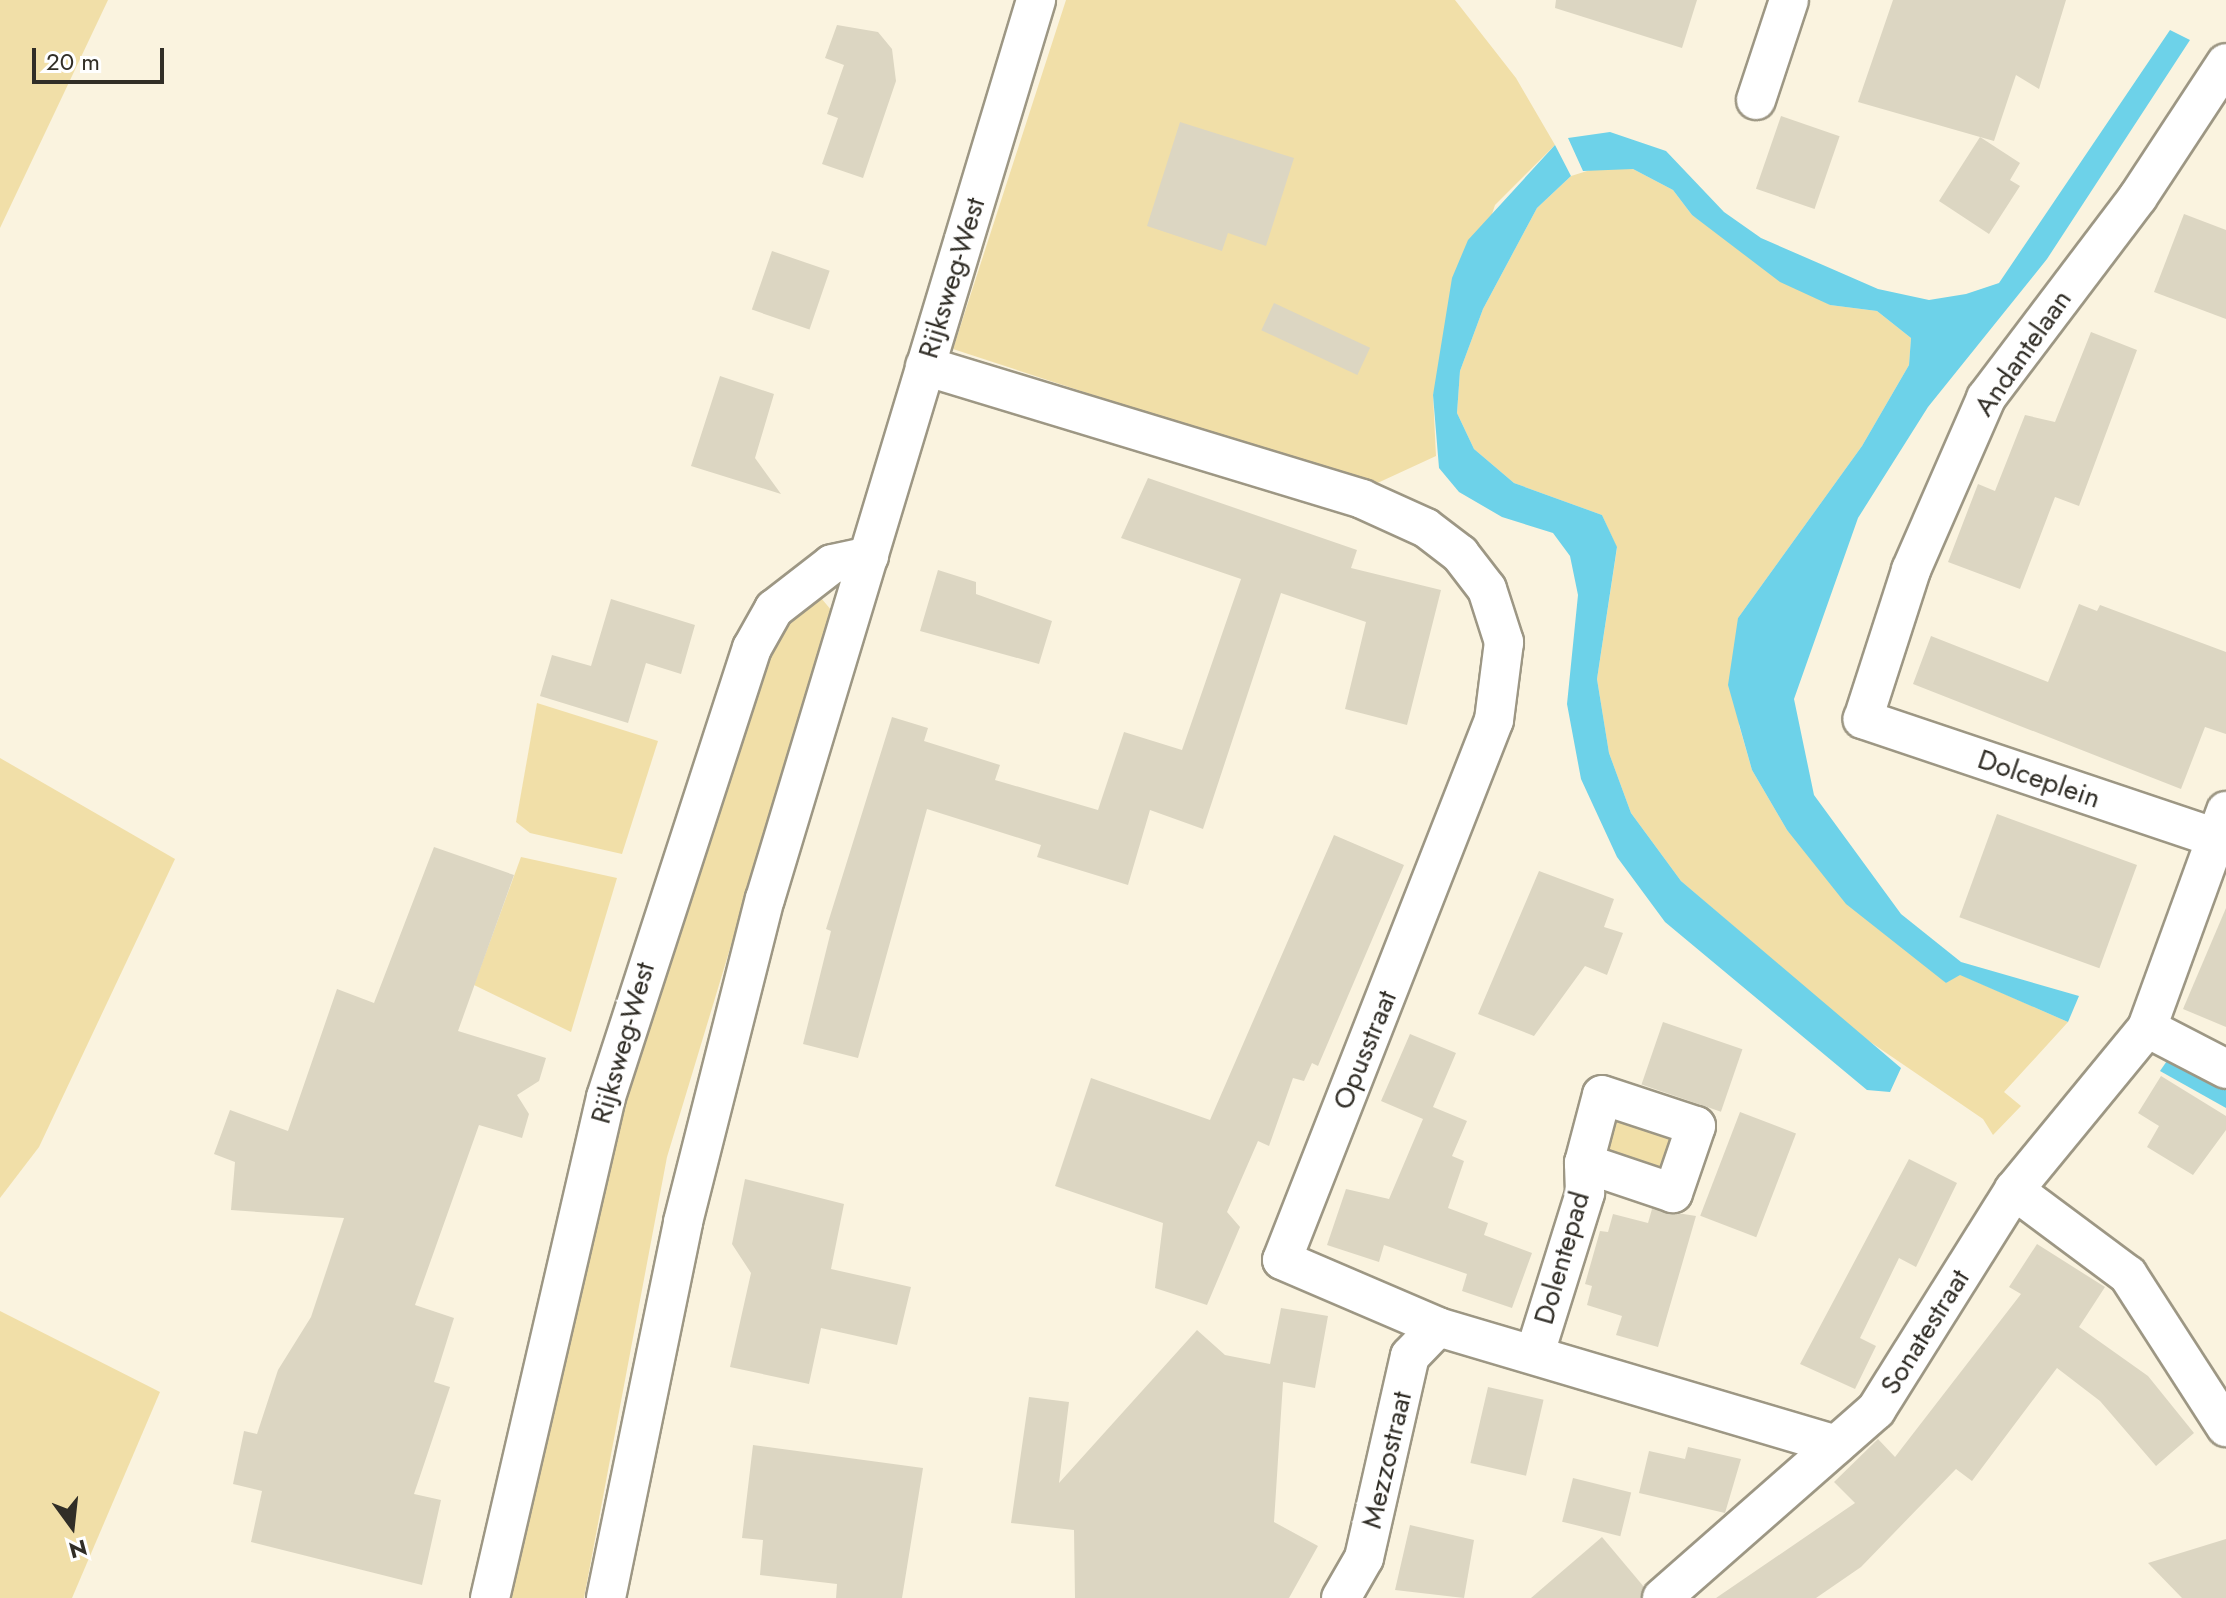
<!DOCTYPE html>
<html>
<head>
<meta charset="utf-8">
<style>
  body { margin:0 }
  #map { position:relative; width:2226px; height:1598px; overflow:hidden; background:#faf3df; font-family:Jost,sans-serif }
  div>[style] { position:absolute }
  .green>* { inset:0; background:#f1dfa8; transform-origin:0 0 }
  .water>* { inset:0; background:#6dd2e9 }
  .building>* { inset:0; background:#dcd6c2; transform-origin:0 0 }
  .roads { filter:drop-shadow(2px 0 #9d9784) drop-shadow(-2px 0 #9d9784) drop-shadow(0 2px #9d9784) drop-shadow(0 -2px #9d9784) }
  .minor>* { height:38px; margin:-19px; padding:0 19px; transform-origin:19px; border-radius:19px; background:#fff }
  span { translate:-50% -50%; white-space:nowrap; text-align:center; line-height:1.15; -webkit-text-stroke:6px #fff; paint-order:stroke }
  .street-label { font-size:28px; color:#312e27 }
  .north { position:absolute; left:32px; top:1486px; width:80px; height:80px; -webkit-text-stroke:6px #fff; paint-order:stroke; rotate:165deg; font-size:22px; font-weight:700; line-height:32px; text-align:center; color:#312e27 }
  .north::after { content:''; display:block; margin:auto; width:28px; height:36px; background:#312e27; clip-path:polygon(50% 0,100% 100%,50% 72%,0 100%) }
  .scale { position:absolute; left:32px; top:48px; width:132px; height:36px; box-sizing:border-box; border:4px solid #312e27; border-top:0; padding-left:10px; font-size:24px; line-height:28px; white-space:nowrap; color:#312e27; -webkit-text-stroke:6px #fff; paint-order:stroke }
</style>
</head>
<body>
<div id="map">
  <div class="green">
    <div style="clip-path:polygon(0 0,108px 0,0 228px)"></div>
    <div style="clip-path:polygon(1066px 0,1455px 0,1516px 78px,1555px 145px,1495px 205px,1433px 395px,1436px 456px,1371px 486px,953px 349px)"></div>
    <div style="clip-path:polygon(1600px 167px,1633px 169px,1673px 190px,1692px 215px,1830px 305px,1877px 311px,1911px 338px,1909px 365px,1862px 446px,1738px 618px,1739px 725px,1752px 770px,1787px 830px,1946px 983px,1959px 974px,2068px 1022px,2004px 1092px,2021px 1106px,1993px 1135px,1983px 1119px,1860px 1035px,1681px 881px,1631px 813px,1609px 753px,1597px 679px,1617px 548px,1602px 515px,1514px 483px,1474px 449px,1457px 413px,1460px 371px,1483px 309px,1537px 208px,1571px 176px)"></div>
    <div style="clip-path:polygon(821px 598px,832px 611px,667px 1157px,584px 1598px,508px 1598px,617px 1129px,684px 892px,771px 657px,792px 619px)"></div>
    <div style="clip-path:polygon(537px 703px,658px 741px,622px 854px,530px 833px,516px 822px)"></div>
    <div style="clip-path:polygon(0 758px,175px 859px,39px 1147px,0 1198px)"></div>
    <div style="clip-path:polygon(521px 857px,617px 878px,571px 1032px,474px 985px)"></div>
    <div style="left:1610px;top:1118px;width:66px;height:43px;rotate:17deg"></div>
    <div style="clip-path:polygon(0 1311px,160px 1392px,72px 1598px,0 1598px)"></div>
  </div>
  <div class="water">
    <div style="clip-path:polygon(2170px 30px,2190px 40px,2047px 259px,1928px 407px,1858px 518px,1794px 699px,1814px 795px,1901px 914px,1961px 962px,2079px 996px,2068px 1022px,1960px 975px,1946px 983px,1846px 904px,1787px 830px,1752px 770px,1728px 685px,1738px 618px,1862px 446px,1909px 365px,1911px 338px,1877px 311px,1830px 305px,1780px 282px,1692px 215px,1673px 190px,1633px 169px,1583px 171px,1568px 138px,1610px 132px,1666px 151px,1724px 212px,1761px 238px,1878px 289px,1929px 300px,1966px 294px,1999px 283px)"></div>
    <div style="clip-path:polygon(1555px 145px,1571px 176px,1537px 208px,1483px 309px,1460px 371px,1457px 413px,1474px 449px,1514px 483px,1602px 515px,1617px 547px,1597px 679px,1609px 753px,1631px 813px,1681px 881px,1901px 1068px,1890px 1092px,1867px 1090px,1665px 922px,1617px 857px,1581px 779px,1567px 704px,1578px 595px,1570px 556px,1553px 533px,1502px 517px,1459px 492px,1439px 468px,1433px 395px,1452px 278px,1468px 240px)"></div>
    <div style="clip-path:polygon(2173px 1052px,2226px 1083px,2226px 1108px,2160px 1071px)"></div>
  </div>
  <div class="building">
    <div style="clip-path:polygon(1556px 0,1697px 0,1682px 48px,1555px 8px)"></div>
    <div style="clip-path:polygon(1893px 0,2066px 0,2039px 89px,2016px 75px,1994px 141px,1858px 102px)"></div>
    <div style="clip-path:polygon(837px 25px,878px 32px,892px 49px,896px 81px,863px 178px,822px 164px,838px 118px,827px 114px,844px 65px,825px 58px)"></div>
    <div style="left:1781px;top:116px;width:62px;height:77px;rotate:19deg"></div>
    <div style="clip-path:polygon(1180px 122px,1294px 158px,1266px 246px,1228px 233px,1222px 251px,1147px 226px)"></div>
    <div style="clip-path:polygon(1980px 137px,2020px 163px,2010px 180px,2020px 186px,1989px 234px,1939px 201px)"></div>
    <div style="clip-path:polygon(2184px 214px,2226px 230px,2226px 319px,2154px 292px)"></div>
    <div style="left:772px;top:251px;width:61px;height:62px;rotate:19deg"></div>
    <div style="left:1274px;top:303px;width:106px;height:30px;rotate:25deg"></div>
    <div style="clip-path:polygon(2091px 332px,2137px 350px,2079px 506px,2055px 497px,2020px 589px,1948px 562px,1978px 484px,1995px 491px,2025px 415px,2055px 422px)"></div>
    <div style="clip-path:polygon(720px 376px,774px 394px,755px 458px,781px 494px,691px 466px)"></div>
    <div style="clip-path:polygon(1148px 478px,1357px 550px,1351px 568px,1441px 590px,1407px 725px,1345px 709px,1366px 622px,1281px 593px,1203px 829px,1150px 810px,1128px 885px,1037px 857px,1041px 845px,927px 809px,858px 1058px,803px 1044px,831px 931px,826px 929px,892px 717px,928px 728px,924px 741px,1000px 765px,995px 780px,1098px 810px,1124px 732px,1182px 750px,1241px 579px,1121px 538px)"></div>
    <div style="clip-path:polygon(938px 570px,976px 582px,976px 594px,1052px 621px,1039px 664px,920px 631px)"></div>
    <div style="clip-path:polygon(611px 599px,695px 625px,681px 674px,646px 663px,628px 723px,540px 696px,552px 655px,591px 666px)"></div>
    <div style="clip-path:polygon(2079px 604px,2097px 611px,2100px 605px,2226px 652px,2226px 734px,2205px 727px,2181px 789px,1913px 684px,1931px 636px,2048px 682px)"></div>
    <div style="left:1997px;top:814px;width:149px;height:110px;rotate:20deg"></div>
    <div style="clip-path:polygon(1334px 835px,1404px 865px,1318px 1066px,1312px 1063px,1304px 1081px,1293px 1078px,1269px 1146px,1258px 1141px,1227px 1212px,1240px 1227px,1207px 1305px,1155px 1288px,1163px 1223px,1055px 1186px,1091px 1078px,1210px 1120px)"></div>
    <div style="clip-path:polygon(434px 847px,514px 875px,458px 1031px,546px 1058px,539px 1081px,517px 1095px,529px 1114px,522px 1138px,479px 1125px,415px 1305px,454px 1318px,434px 1382px,450px 1387px,414px 1494px,441px 1500px,422px 1585px,251px 1542px,262px 1491px,233px 1484px,244px 1431px,257px 1434px,278px 1370px,311px 1317px,344px 1218px,231px 1210px,235px 1162px,214px 1154px,230px 1110px,288px 1131px,337px 989px,374px 1003px)"></div>
    <div style="clip-path:polygon(1539px 871px,1614px 899px,1604px 927px,1623px 933px,1607px 975px,1585px 966px,1534px 1036px,1478px 1014px)"></div>
    <div style="clip-path:polygon(2226px 908px,2226px 1027px,2183px 1009px)"></div>
    <div style="left:1663px;top:1022px;width:84px;height:66px;rotate:19deg"></div>
    <div style="clip-path:polygon(1410px 1034px,1456px 1053px,1433px 1107px,1467px 1121px,1452px 1156px,1464px 1161px,1448px 1208px,1488px 1223px,1484px 1235px,1532px 1253px,1512px 1308px,1462px 1291px,1467px 1274px,1384px 1245px,1379px 1262px,1327px 1245px,1346px 1189px,1389px 1199px,1423px 1119px,1381px 1101px)"></div>
    <div style="clip-path:polygon(2161px 1076px,2226px 1116px,2226px 1130px,2193px 1175px,2147px 1147px,2159px 1126px,2138px 1113px)"></div>
    <div style="left:1740px;top:1112px;width:60px;height:111px;rotate:21deg"></div>
    <div style="clip-path:polygon(1909px 1159px,1957px 1183px,1916px 1267px,1899px 1258px,1860px 1338px,1876px 1346px,1855px 1389px,1800px 1364px)"></div>
    <div style="clip-path:polygon(745px 1179px,844px 1204px,831px 1269px,911px 1287px,897px 1345px,821px 1328px,809px 1384px,730px 1367px,751px 1273px,732px 1244px)"></div>
    <div style="clip-path:polygon(1652px 1209px,1696px 1216px,1658px 1347px,1616px 1335px,1622px 1316px,1587px 1305px,1592px 1286px,1585px 1284px,1600px 1231px,1608px 1232px,1613px 1214px,1648px 1223px)"></div>
    <div style="clip-path:polygon(2037px 1244px,2105px 1287px,2079px 1327px,2148px 1376px,2194px 1433px,2156px 1466px,2100px 1401px,2057px 1368px,1972px 1481px,1956px 1469px,1861px 1567px,1816px 1598px,1716px 1598px,1855px 1503px,1834px 1482px,1878px 1439px,1895px 1457px,2021px 1294px,2009px 1287px)"></div>
    <div style="clip-path:polygon(1281px 1308px,1328px 1316px,1315px 1388px,1283px 1382px,1274px 1522px,1318px 1546px,1289px 1598px,1075px 1598px,1074px 1530px,1011px 1523px,1029px 1397px,1069px 1402px,1059px 1483px,1197px 1330px,1225px 1355px,1270px 1364px)"></div>
    <div style="left:1488px;top:1387px;width:57px;height:78px;rotate:13deg"></div>
    <div style="clip-path:polygon(753px 1445px,923px 1468px,902px 1598px,836px 1598px,837px 1584px,760px 1575px,763px 1540px,742px 1538px)"></div>
    <div style="clip-path:polygon(1688px 1447px,1741px 1459px,1725px 1513px,1639px 1493px,1649px 1451px,1685px 1459px)"></div>
    <div style="left:1573px;top:1478px;width:60px;height:45px;rotate:14deg"></div>
    <div style="clip-path:polygon(1410px 1525px,1474px 1540px,1464px 1598px,1395px 1590px)"></div>
    <div style="clip-path:polygon(1602px 1537px,1644px 1587px,1641px 1598px,1531px 1598px)"></div>
    <div style="clip-path:polygon(2226px 1539px,2226px 1598px,2182px 1598px,2148px 1563px)"></div>
  </div>
  <div class="roads">
    <div class="minor">
      <div style="left:1756px;top:100px;width:105px;rotate:-71.7deg"></div>
      <div style="left:925px;top:366px;width:457px;rotate:16.9deg"></div>
      <div style="left:1362px;top:499px;width:70px;rotate:24.4deg"></div>
      <div style="left:1426px;top:528px;width:43px;rotate:37.4deg"></div>
      <div style="left:1460px;top:554px;width:44px;rotate:52.4deg"></div>
      <div style="left:1487px;top:589px;width:56px;rotate:72.2deg"></div>
      <div style="left:1504px;top:642px;width:79px;rotate:97.3deg"></div>
      <div style="left:1494px;top:720px;width:580px;rotate:111.43deg"></div>
      <div style="left:1282px;top:1260px;width:170px;rotate:23.2deg"></div>
      <div style="left:1438px;top:1327px;width:415px;rotate:16.5deg"></div>
      <div style="left:2216px;top:838px;width:373px;rotate:-161.4deg"></div>
      <div style="left:1863px;top:719px;width:157px;rotate:-72.1deg"></div>
      <div style="left:1911px;top:570px;width:188px;rotate:-66.4deg"></div>
      <div style="left:1986px;top:398px;width:252px;rotate:-52.9deg"></div>
      <div style="left:2138px;top:197px;width:160px;rotate:-56.7deg"></div>
      <div style="left:2147px;top:1028px;width:89px;rotate:27.4deg"></div>
      <div style="left:2014px;top:1190px;width:142px;rotate:36.7deg"></div>
      <div style="left:2128px;top:1275px;width:181px;rotate:57.2deg"></div>
      <div style="left:1535px;top:1353px;width:168px;rotate:-72.6deg"></div>
      <div style="left:1585px;top:1193px;width:30px;rotate:-92deg"></div>
      <div style="left:1584px;top:1163px;width:70px;rotate:-75.2deg"></div>
      <div style="left:1602px;top:1095px;width:99px;rotate:18.3deg"></div>
      <div style="left:1696px;top:1126px;width:71px;rotate:108.9deg"></div>
      <div style="left:1673px;top:1193px;width:94px;rotate:-161.4deg"></div>
      <div style="left:490px;top:1598px;width:514px;rotate:-76.96deg"></div>
      <div style="left:606px;top:1097px;width:472px;rotate:-72deg"></div>
      <div style="left:752px;top:648px;width:45px;rotate:-60.6deg"></div>
      <div style="left:774px;top:609px;width:73px;rotate:-37.8deg"></div>
      <div style="left:832px;top:564px;width:38px;rotate:-12deg"></div>
      <div style="left:606px;top:1598px;width:384px;rotate:-78.4deg"></div>
      <div style="left:683px;top:1222px;width:333px;rotate:-75.8deg"></div>
      <div style="left:765px;top:899px;width:939px;rotate:-73.22deg"></div>
      <div style="left:1341px;top:1598px;width:46px;rotate:-60.1deg"></div>
      <div style="left:1364px;top:1558px;width:207px;rotate:-77.2deg"></div>
      <div style="left:1410px;top:1356px;width:40px;rotate:-46deg"></div>
      <div style="left:1662px;top:1598px;width:285px;rotate:-41.3deg"></div>
      <div style="left:1876px;top:1410px;width:260px;rotate:-57.9deg"></div>
      <div style="left:2014px;top:1190px;width:210px;rotate:-50.6deg"></div>
      <div style="left:2147px;top:1028px;width:231px;rotate:-70deg"></div>
    </div>
  </div>
  <div class="street-label">
    <span style="left:952px;top:278px;rotate:-73deg">Rijksweg-West</span>
    <span style="left:2023px;top:353px;rotate:-55deg">Andantelaan</span>
    <span style="left:2039px;top:779px;rotate:19deg">Dolceplein</span>
    <span style="left:623px;top:1043px;rotate:-74deg">Rijksweg-West</span>
    <span style="left:1365px;top:1050px;rotate:-68deg">Opusstraat</span>
    <span style="left:1562px;top:1258px;rotate:-74deg">Dolentepad</span>
    <span style="left:1925px;top:1332px;rotate:-58deg">Sonatestraat</span>
    <span style="left:1387px;top:1460px;rotate:-77deg">Mezzostraat</span>
  </div>
  <div class="north">N</div>
  <div class="scale">20 m</div>
</div>
</body>
</html>
